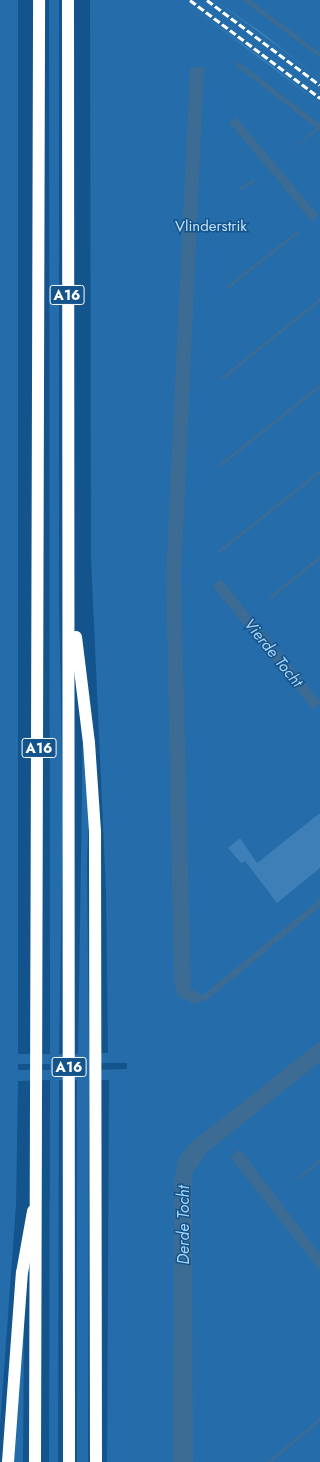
<!DOCTYPE html>
<html>
<head>
<meta charset="utf-8">
<style>
  body { margin:0 }
  #map { position:relative; width:320px; height:1462px; overflow:hidden; background:#14548d; font-family:Jost,sans-serif }
  div>[style] { position:absolute }
  .green>* { inset:0; background:#246daa }
  .water>* { inset:0; background:#3c6b94; transform-origin:0 0 }
  .stream>* { height:3px; margin:-1.5px; padding:0 1.5px; transform-origin:1.5px; border-radius:1.5px; background:#3c6b94 }
  .building>* { inset:0; background:#3d7fb6 }
  .motorway>* { height:12px; margin:-6px; padding:0 6px; transform-origin:6px; border-radius:6px; background:#fff }
  .rail>* { height:3px; margin-top:-1.5px; transform-origin:0; background:repeating-linear-gradient(90deg,#fff 0 7px,transparent 0 10px) }
  span { translate:-50% -50%; white-space:nowrap; text-align:center; line-height:1.15; -webkit-text-stroke:3px #14548d; paint-order:stroke }
  .shield-label span { padding:1px 3px; background:#14548d; border:1px solid; border-radius:3px; -webkit-text-stroke-width:0 }
  .shield-label { font-size:14px; color:#fff; font-weight:700 }
  .park-label { font-size:15px; color:#c5e3fc }
  .water-label { font-size:16px; color:#aad5f7; font-style:italic }
</style>
</head>
<body>
<div id="map">
  <div class="green">
    <div style="clip-path:polygon(evenodd,0 0,18px 0,18px 1054px,50px 1054px,49px 0,59px 0,59px 599px,63px 815px,59px 1054px,78px 1054px,83px 723px,90px 802px,87px 858px,89px 1053px,108px 1053px,106px 892px,91px 558px,90px 0,320px 0,320px 1462px,107px 1462px,109px 1080px,89px 1080px,88px 1462px,77px 1462px,77px 1080px,59px 1080px,58px 1462px,49px 1462px,50px 1080px,18px 1081px,16px 1205px,0 1426px,0 0,89px 1063px,127px 1063px,127px 1069px,89px 1070px,89px 1063px,0 0,18px 1064px,50px 1064px,50px 1070px,18px 1070px,18px 1064px,0 0,59px 1064px,77px 1064px,77px 1070px,59px 1070px,59px 1064px)"></div>
    <div style="clip-path:polygon(24px 1321px,23px 1462px,11px 1462px)"></div>
  </div>
  <div class="water">
    <div style="clip-path:polygon(242px 0,250px 0,320px 53px,320px 58px)"></div>
    <div style="clip-path:polygon(239px 62px,320px 124px,320px 129px,288px 153px,316px 128px,235px 65px)"></div>
    <div style="clip-path:polygon(204px 67px,181px 577px,191px 989px,203px 995px,320px 899px,320px 907px,207px 1000px,194px 1004px,178px 996px,174px 983px,166px 575px,190px 68px)"></div>
    <div style="left:236px;top:117px;width:129px;height:9px;rotate:50deg"></div>
    <div style="left:221px;top:579px;width:159px;height:11px;rotate:51deg"></div>
    <div style="clip-path:polygon(320px 1041px,320px 1062px,206px 1153px,192px 1174px,193px 1462px,173px 1462px,174px 1180px,178px 1160px,188px 1145px)"></div>
    <div style="clip-path:polygon(240px 1149px,320px 1254px,320px 1271px,230px 1157px)"></div>
    <div style="clip-path:polygon(320px 1159px,320px 1163px,296px 1181px,296px 1179px)"></div>
  </div>
  <div class="stream">
    <div style="left:241px;top:188px;width:14px;rotate:-34deg"></div>
    <div style="left:228px;top:286px;width:88px;rotate:-38deg"></div>
    <div style="left:223px;top:377px;width:124px;rotate:-38.8deg"></div>
    <div style="left:221px;top:464px;width:127px;rotate:-38.6deg"></div>
    <div style="left:219px;top:551px;width:129px;rotate:-38.4deg"></div>
    <div style="left:270px;top:597px;width:64px;rotate:-38.7deg"></div>
    <div style="left:268px;top:1462px;width:67px;rotate:-39.6deg"></div>
  </div>
  <div class="building">
    <div style="clip-path:polygon(182px 0,271px 65px,320px 104px,270px 66px)"></div>
    <div style="clip-path:polygon(215px 0,264px 34px,320px 79px,284px 51px)"></div>
    <div style="clip-path:polygon(320px 813px,320px 868px,277px 903px,245px 861px,241px 863px,228px 848px,240px 838px,257px 863px)"></div>
  </div>
  <div class="motorway">
    <div style="left:68px;top:0;width:1462px;rotate:89.96deg"></div>
    <div style="left:76px;top:637px;width:107px;rotate:83deg"></div>
    <div style="left:89px;top:743px;width:88px;rotate:86.1deg"></div>
    <div style="left:95px;top:831px;width:631px;rotate:89.91deg"></div>
    <div style="left:8px;top:1462px;width:190px;rotate:-85.8deg"></div>
    <div style="left:22px;top:1273px;width:63px;rotate:-79.9deg"></div>
    <div style="left:35px;top:1462px;width:1462px;rotate:-89.84deg"></div>
  </div>
  <div class="rail">
    <div style="left:190px;top:0;width:163px;rotate:37deg"></div>
    <div style="left:207px;top:0;width:141px;rotate:37deg"></div>
  </div>
  <div class="shield-label">
    <span style="left:67px;top:295px">A16</span>
    <span style="left:39px;top:748px">A16</span>
    <span style="left:69px;top:1067px">A16</span>
  </div>
  <div class="park-label">
    <span style="left:211px;top:227px">Vlinderstrik</span>
  </div>
  <div class="water-label">
    <span style="left:273px;top:653px;rotate:51deg">Vierde Tocht</span>
    <span style="left:184px;top:1225px;rotate:-90deg">Derde Tocht</span>
  </div>
</div>
</body>
</html>
